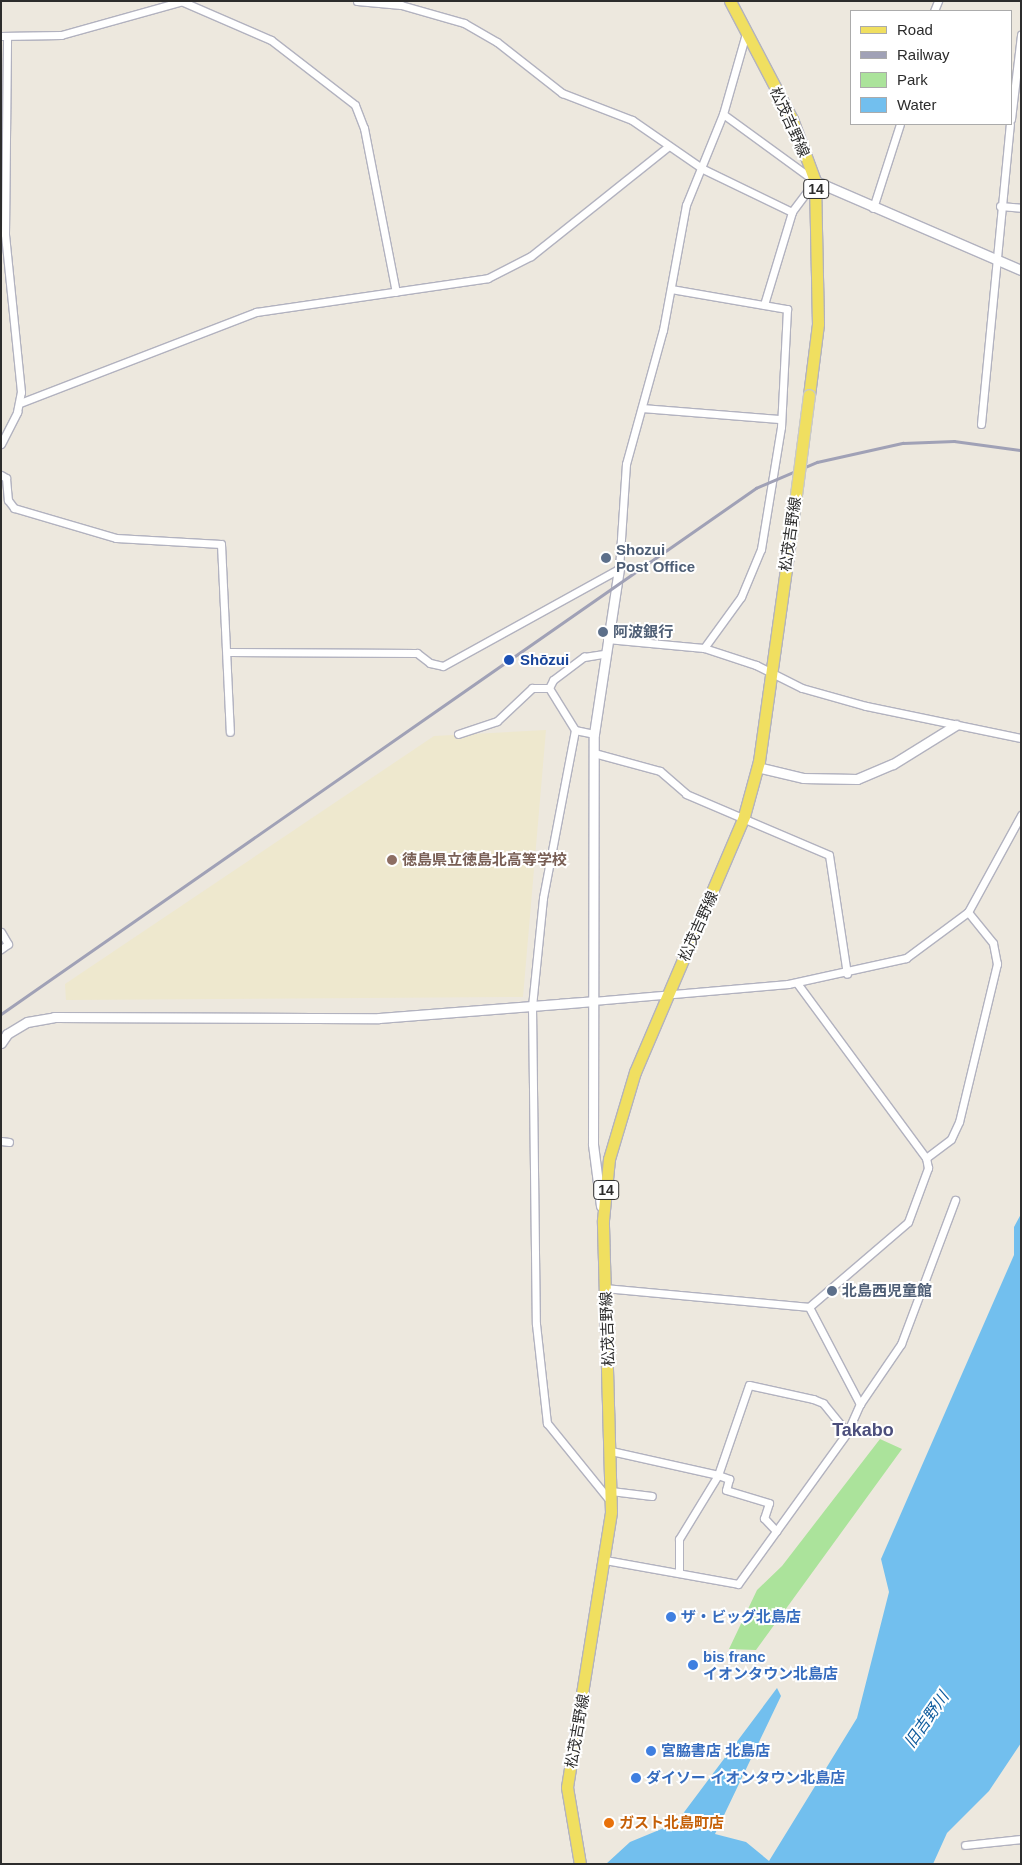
<!DOCTYPE html>
<html>
<head>
<meta charset="utf-8">
<style>
  body { margin:0 }
  #map { position:relative; width:1022px; height:1865px; overflow:hidden; background:#ede8de; font-family:Arial,"Noto Sans JP",sans-serif }
  div>[style] { position:absolute }
  .education>* { inset:0; background:#eee8ce }
  .green>* { inset:0; background:#abe39b }
  .water>* { inset:0; background:#72bfee }
  .roads { filter:drop-shadow(1px 0 #b2b2bf) drop-shadow(-1px 0 #b2b2bf) drop-shadow(0 1px #b2b2bf) drop-shadow(0 -1px #b2b2bf) }
  .minor>* { height:7px; margin:-3.5px; padding:0 3.5px; transform-origin:3.5px; border-radius:3.5px; background:#fff }
  .tertiary>* { height:9px; margin:-4.5px; padding:0 4.5px; transform-origin:4.5px; border-radius:4.5px; background:#fff }
  .primary>* { height:11px; margin:-5.5px; padding:0 5.5px; transform-origin:5.5px; border-radius:5.5px; background:#f0df60 }
  .rail>* { height:2.5px; margin:-1.25px; padding:0 1.25px; transform-origin:1.25px; border-radius:1.25px; background:#a0a1b6 }
  .bridges { filter:drop-shadow(1px 0 #c8c8c8) drop-shadow(-1px 0 #c8c8c8) drop-shadow(0 1px #c8c8c8) drop-shadow(0 -1px #c8c8c8) }
  .primary-bridge>* { height:11px; margin:-5.5px; padding:0 5.5px; transform-origin:5.5px; border-radius:5.5px; background:#f0df60 }
  .dots>* { width:14px; height:14px; translate:-50% -50%; box-sizing:border-box; border:2px solid #fff; border-radius:50% }
  span { translate:-50% -50%; white-space:nowrap; text-align:center; line-height:1.15; -webkit-text-stroke:4px #fff; paint-order:stroke }
  .shield-label span { padding:1px 4px; background:#fff; border:1px solid; border-radius:4px; -webkit-text-stroke-width:0 }
  .shield-label { font-size:14px; color:#2c2c2c; font-weight:700 }
  .street-label { font-size:15px; color:#2c2c2c }
  .service-label { font-size:15px; color:#4e5e75; font-weight:700 }
  .left { translate:0 -50%; text-align:left }
  .transit-label { font-size:15px; color:#164399; font-weight:700 }
  .education-label { font-size:15px; color:#785e54; font-weight:700 }
  .shop-label { font-size:15px; color:#366cbe; font-weight:700 }
  .food-label { font-size:15px; color:#c56008; font-weight:700 }
  .water-label { font-size:16px; color:#0e5b9d; font-style:italic }
  .quarter-label { font-size:18px; color:#4c4f7c; font-weight:700 }
  .frame { position:absolute; inset:0; border:2px solid #2c2c2c; pointer-events:none }
  .legend { position:absolute; left:850px; top:10px; width:162px; height:115px; box-sizing:border-box; background:#fff; border:1px solid #ababab; margin:0; padding:6px 9px; list-style:none; font-size:15px; color:#2c2c2c }
  .legend li { display:flex; align-items:center; gap:10px; height:25px }
  .legend b { width:25px; border:1px solid #ababab }
</style>
</head>
<body>
<div id="map">
  <div class="education">
    <div style="clip-path:polygon(546px 730px,523px 997px,66px 1000px,65px 984px,434px 736px)"></div>
  </div>
  <div class="green">
    <div style="clip-path:polygon(880px 1439px,902px 1449px,756px 1650px,729px 1649px,757px 1590px,782px 1566px)"></div>
  </div>
  <div class="water">
    <div style="clip-path:polygon(1021px 1214px,1021px 1743px,989px 1791px,947px 1833px,933px 1864px,606px 1864px,630px 1842px,676px 1823px,777px 1688px,781px 1696px,715px 1834px,746px 1842px,769px 1861px,857px 1718px,889px 1592px,881px 1559px,1014px 1255px,1014px 1227px)"></div>
  </div>
  <div class="roads">
    <div class="minor">
      <div style="left:181px;top:1px;width:98px;rotate:23.4deg"></div>
      <div style="left:271px;top:40px;width:106px;rotate:37.7deg"></div>
      <div style="left:355px;top:105px;width:25px;rotate:69deg"></div>
      <div style="left:364px;top:128px;width:167px;rotate:79deg"></div>
      <div style="left:357px;top:1px;width:44px;rotate:5.2deg"></div>
      <div style="left:401px;top:5px;width:66px;rotate:15.9deg"></div>
      <div style="left:464px;top:23px;width:38px;rotate:30deg"></div>
      <div style="left:497px;top:42px;width:83px;rotate:38.1deg"></div>
      <div style="left:562px;top:93px;width:75px;rotate:21.1deg"></div>
      <div style="left:632px;top:120px;width:86px;rotate:34.6deg"></div>
      <div style="left:703px;top:169px;width:99px;rotate:25.8deg"></div>
      <div style="left:934px;top:11px;width:11px;rotate:-68deg"></div>
      <div style="left:1px;top:36px;width:60px;rotate:-1deg"></div>
      <div style="left:61px;top:35px;width:127px;rotate:-15.6deg"></div>
      <div style="left:723px;top:114px;width:114px;rotate:36.1deg"></div>
      <div style="left:815px;top:181px;width:39px;rotate:127deg"></div>
      <div style="left:792px;top:212px;width:97px;rotate:106.8deg"></div>
      <div style="left:1011px;top:119px;width:85px;rotate:-83.2deg"></div>
      <div style="left:1000px;top:206px;width:21px;rotate:5deg"></div>
      <div style="left:873px;top:208px;width:88px;rotate:-72.2deg"></div>
      <div style="left:671px;top:289px;width:118px;rotate:9.8deg"></div>
      <div style="left:787px;top:309px;width:118px;rotate:92.9deg"></div>
      <div style="left:781px;top:427px;width:124px;rotate:99.3deg"></div>
      <div style="left:761px;top:549px;width:52px;rotate:112.6deg"></div>
      <div style="left:741px;top:597px;width:63px;rotate:126deg"></div>
      <div style="left:20px;top:403px;width:253px;rotate:-21.1deg"></div>
      <div style="left:256px;top:312px;width:234px;rotate:-8.3deg"></div>
      <div style="left:488px;top:278px;width:48px;rotate:-27.1deg"></div>
      <div style="left:531px;top:256px;width:176px;rotate:-38.6deg"></div>
      <div style="left:642px;top:408px;width:137px;rotate:4.6deg"></div>
      <div style="left:981px;top:424px;width:301px;rotate:-84.5deg"></div>
      <div style="left:1px;top:444px;width:36px;rotate:-63deg"></div>
      <div style="left:17px;top:412px;width:20px;rotate:-79deg"></div>
      <div style="left:21px;top:392px;width:159px;rotate:-95.8deg"></div>
      <div style="left:5px;top:234px;width:197px;rotate:-89.4deg"></div>
      <div style="left:1px;top:475px;width:6px;rotate:31deg"></div>
      <div style="left:6px;top:478px;width:22px;rotate:85deg"></div>
      <div style="left:8px;top:500px;width:10px;rotate:53deg"></div>
      <div style="left:14px;top:508px;width:106px;rotate:16.4deg"></div>
      <div style="left:116px;top:538px;width:105px;rotate:3.3deg"></div>
      <div style="left:221px;top:544px;width:188px;rotate:87.3deg"></div>
      <div style="left:607px;top:639px;width:97px;rotate:5.3deg"></div>
      <div style="left:704px;top:648px;width:55px;rotate:18.1deg"></div>
      <div style="left:756px;top:665px;width:51px;rotate:26.6deg"></div>
      <div style="left:802px;top:688px;width:66px;rotate:15.7deg"></div>
      <div style="left:866px;top:706px;width:158px;rotate:11.7deg"></div>
      <div style="left:229px;top:652px;width:188px;rotate:0.3deg"></div>
      <div style="left:417px;top:653px;width:16px;rotate:38deg"></div>
      <div style="left:430px;top:663px;width:13px;rotate:13deg"></div>
      <div style="left:443px;top:666px;width:201px;rotate:-28.9deg"></div>
      <div style="left:619px;top:569px;width:105px;rotate:-86.2deg"></div>
      <div style="left:626px;top:464px;width:139px;rotate:-74.6deg"></div>
      <div style="left:663px;top:330px;width:127px;rotate:-79.6deg"></div>
      <div style="left:686px;top:205px;width:98px;rotate:-67.9deg"></div>
      <div style="left:723px;top:114px;width:84px;rotate:-74.1deg"></div>
      <div style="left:549px;top:688px;width:49px;rotate:58.2deg"></div>
      <div style="left:575px;top:730px;width:19px;rotate:12deg"></div>
      <div style="left:575px;top:730px;width:171px;rotate:100.8deg"></div>
      <div style="left:543px;top:898px;width:109px;rotate:95.8deg"></div>
      <div style="left:532px;top:1006px;width:318px;rotate:89.3deg"></div>
      <div style="left:536px;top:1324px;width:100px;rotate:83.7deg"></div>
      <div style="left:547px;top:1423px;width:102px;rotate:51deg"></div>
      <div style="left:458px;top:734px;width:41px;rotate:-18.4deg"></div>
      <div style="left:497px;top:721px;width:48px;rotate:-43.3deg"></div>
      <div style="left:532px;top:688px;width:17px"></div>
      <div style="left:549px;top:688px;width:9px;rotate:-63deg"></div>
      <div style="left:553px;top:680px;width:39px;rotate:-37deg"></div>
      <div style="left:584px;top:657px;width:20px;rotate:-9deg"></div>
      <div style="left:594px;top:753px;width:68px;rotate:15.3deg"></div>
      <div style="left:660px;top:771px;width:35px;rotate:41deg"></div>
      <div style="left:686px;top:794px;width:155px;rotate:23.1deg"></div>
      <div style="left:829px;top:855px;width:120px;rotate:81.4deg"></div>
      <div style="left:1px;top:932px;width:14px;rotate:60deg"></div>
      <div style="left:8px;top:944px;width:9px;rotate:144deg"></div>
      <div style="left:593px;top:1001px;width:196px;rotate:-5deg"></div>
      <div style="left:788px;top:984px;width:121px;rotate:-12.4deg"></div>
      <div style="left:906px;top:958px;width:77px;rotate:-36.6deg"></div>
      <div style="left:968px;top:912px;width:111px;rotate:-61.3deg"></div>
      <div style="left:1px;top:1141px;width:8px;rotate:7deg"></div>
      <div style="left:926px;top:1158px;width:31px;rotate:-37deg"></div>
      <div style="left:951px;top:1139px;width:19px;rotate:-65deg"></div>
      <div style="left:959px;top:1122px;width:163px;rotate:-76.5deg"></div>
      <div style="left:997px;top:964px;width:21px;rotate:-101deg"></div>
      <div style="left:993px;top:943px;width:40px;rotate:-129deg"></div>
      <div style="left:605px;top:1288px;width:205px;rotate:5.3deg"></div>
      <div style="left:809px;top:1307px;width:130px;rotate:-40.6deg"></div>
      <div style="left:908px;top:1222px;width:58px;rotate:-69.7deg"></div>
      <div style="left:928px;top:1168px;width:10px;rotate:-101deg"></div>
      <div style="left:926px;top:1158px;width:217px;rotate:-126.4deg"></div>
      <div style="left:809px;top:1307px;width:110px;rotate:62.3deg"></div>
      <div style="left:611px;top:1451px;width:110px;rotate:12.6deg"></div>
      <div style="left:718px;top:1475px;width:95px;rotate:-71deg"></div>
      <div style="left:749px;top:1385px;width:66px;rotate:12.3deg"></div>
      <div style="left:813px;top:1399px;width:11px;rotate:22deg"></div>
      <div style="left:823px;top:1403px;width:38px;rotate:51deg"></div>
      <div style="left:611px;top:1491px;width:41px;rotate:7deg"></div>
      <div style="left:605px;top:1560px;width:135px;rotate:10.2deg"></div>
      <div style="left:738px;top:1584px;width:186px;rotate:-54.2deg"></div>
      <div style="left:847px;top:1433px;width:32px;rotate:-66deg"></div>
      <div style="left:860px;top:1404px;width:73px;rotate:-55.7deg"></div>
      <div style="left:901px;top:1344px;width:154px;rotate:-69.4deg"></div>
      <div style="left:679px;top:1573px;width:34px;rotate:-90deg"></div>
      <div style="left:679px;top:1539px;width:75px;rotate:-58.6deg"></div>
      <div style="left:718px;top:1475px;width:12px;rotate:20deg"></div>
      <div style="left:729px;top:1479px;width:11px;rotate:105deg"></div>
      <div style="left:726px;top:1490px;width:45px;rotate:16.8deg"></div>
      <div style="left:769px;top:1503px;width:16px;rotate:108deg"></div>
      <div style="left:764px;top:1518px;width:18px;rotate:47deg"></div>
      <div style="left:965px;top:1845px;width:56px;rotate:-6.1deg"></div>
    </div>
    <div class="tertiary">
      <div style="left:815px;top:181px;width:224px;rotate:23.4deg"></div>
      <div style="left:757px;top:767px;width:47px;rotate:13.4deg"></div>
      <div style="left:803px;top:778px;width:54px;rotate:1.1deg"></div>
      <div style="left:857px;top:779px;width:39px;rotate:-23deg"></div>
      <div style="left:893px;top:764px;width:74px;rotate:-31.8deg"></div>
      <div style="left:1px;top:1043px;width:11px;rotate:-56deg"></div>
      <div style="left:7px;top:1034px;width:23px;rotate:-31deg"></div>
      <div style="left:27px;top:1022px;width:27px;rotate:-10deg"></div>
      <div style="left:54px;top:1017px;width:325px;rotate:0.2deg"></div>
      <div style="left:379px;top:1018px;width:215px;rotate:-4.5deg"></div>
      <div style="left:601px;top:1206px;width:63px;rotate:-97.4deg"></div>
      <div style="left:593px;top:1144px;width:410px;rotate:-89.9deg"></div>
      <div style="left:594px;top:734px;width:167px;rotate:-81.4deg"></div>
    </div>
    <div class="primary">
      <div style="left:730px;top:1px;width:133px;rotate:62.3deg"></div>
      <div style="left:792px;top:119px;width:66px;rotate:69.6deg"></div>
      <div style="left:815px;top:181px;width:143px;rotate:88.8deg"></div>
      <div style="left:818px;top:324px;width:72px;rotate:97.2deg"></div>
      <div style="left:580px;top:1864px;width:78px;rotate:-99.6deg"></div>
      <div style="left:567px;top:1787px;width:278px;rotate:-80.9deg"></div>
      <div style="left:611px;top:1512px;width:292px;rotate:-91.6deg"></div>
      <div style="left:603px;top:1220px;width:61px;rotate:-84.4deg"></div>
      <div style="left:609px;top:1159px;width:91px;rotate:-73.4deg"></div>
      <div style="left:635px;top:1072px;width:278px;rotate:-66.9deg"></div>
      <div style="left:744px;top:816px;width:57px;rotate:-74.7deg"></div>
      <div style="left:759px;top:761px;width:222px;rotate:-82deg"></div>
    </div>
  </div>
  <div class="rail">
    <div style="left:1px;top:1014px;width:920px;rotate:-34.86deg"></div>
    <div style="left:756px;top:488px;width:66px;rotate:-23.1deg"></div>
    <div style="left:817px;top:462px;width:88px;rotate:-12.5deg"></div>
    <div style="left:903px;top:443px;width:51px;rotate:-2.2deg"></div>
    <div style="left:954px;top:441px;width:68px;rotate:7.7deg"></div>
  </div>
  <div class="bridges">
    <div class="primary-bridge">
      <div style="left:790px;top:541px;width:147px;rotate:-82.6deg"></div>
    </div>
  </div>
  <div class="dots">
    <div style="left:606px;top:558px;background:#5c6f8a"></div>
    <div style="left:603px;top:632px;background:#5c6f8a"></div>
    <div style="left:509px;top:660px;background:#1a4fb4"></div>
    <div style="left:392px;top:860px;background:#8d6e63"></div>
    <div style="left:832px;top:1291px;background:#5c6f8a"></div>
    <div style="left:671px;top:1617px;background:#3f7fe0"></div>
    <div style="left:693px;top:1665px;background:#3f7fe0"></div>
    <div style="left:651px;top:1751px;background:#3f7fe0"></div>
    <div style="left:636px;top:1778px;background:#3f7fe0"></div>
    <div style="left:609px;top:1823px;background:#e8710a"></div>
  </div>
  <div class="shield-label">
    <span style="left:816px;top:189px">14</span>
    <span style="left:606px;top:1190px">14</span>
  </div>
  <div class="street-label">
    <span style="left:790px;top:122px;rotate:66deg">松茂吉野線</span>
    <span style="left:790px;top:534px;rotate:-82deg">松茂吉野線</span>
    <span style="left:698px;top:926px;rotate:-66deg">松茂吉野線</span>
    <span style="left:607px;top:1329px;rotate:-92deg">松茂吉野線</span>
    <span style="left:577px;top:1731px;rotate:-80deg">松茂吉野線</span>
  </div>
  <div class="service-label">
    <span class="left" style="left:616px;top:558px">Shozui<br>Post Office</span>
    <span class="left" style="left:613px;top:632px">阿波銀行</span>
    <span class="left" style="left:842px;top:1291px">北島西児童館</span>
  </div>
  <div class="transit-label">
    <span class="left" style="left:520px;top:660px">Shōzui</span>
  </div>
  <div class="education-label">
    <span class="left" style="left:402px;top:860px">徳島県立徳島北高等学校</span>
  </div>
  <div class="shop-label">
    <span class="left" style="left:681px;top:1617px">ザ・ビッグ北島店</span>
    <span class="left" style="left:703px;top:1665px">bis franc<br>イオンタウン北島店</span>
    <span class="left" style="left:661px;top:1751px">宮脇書店 北島店</span>
    <span class="left" style="left:646px;top:1778px">ダイソー イオンタウン北島店</span>
  </div>
  <div class="food-label">
    <span class="left" style="left:619px;top:1823px">ガスト北島町店</span>
  </div>
  <div class="water-label">
    <span style="left:927px;top:1720px;rotate:-55deg">旧吉野川</span>
  </div>
  <div class="quarter-label">
    <span style="left:863px;top:1430px">Takabo</span>
  </div>
  <div class="frame"></div>
  <ul class="legend">
  <li><b style="height:6px;background:#f0df60"></b>Road</li>
  <li><b style="height:6px;background:#a0a1b6"></b>Railway</li>
  <li><b style="height:14px;background:#abe39b"></b>Park</li>
  <li><b style="height:14px;background:#72bfee"></b>Water</li>
  </ul>
</div>
</body>
</html>
